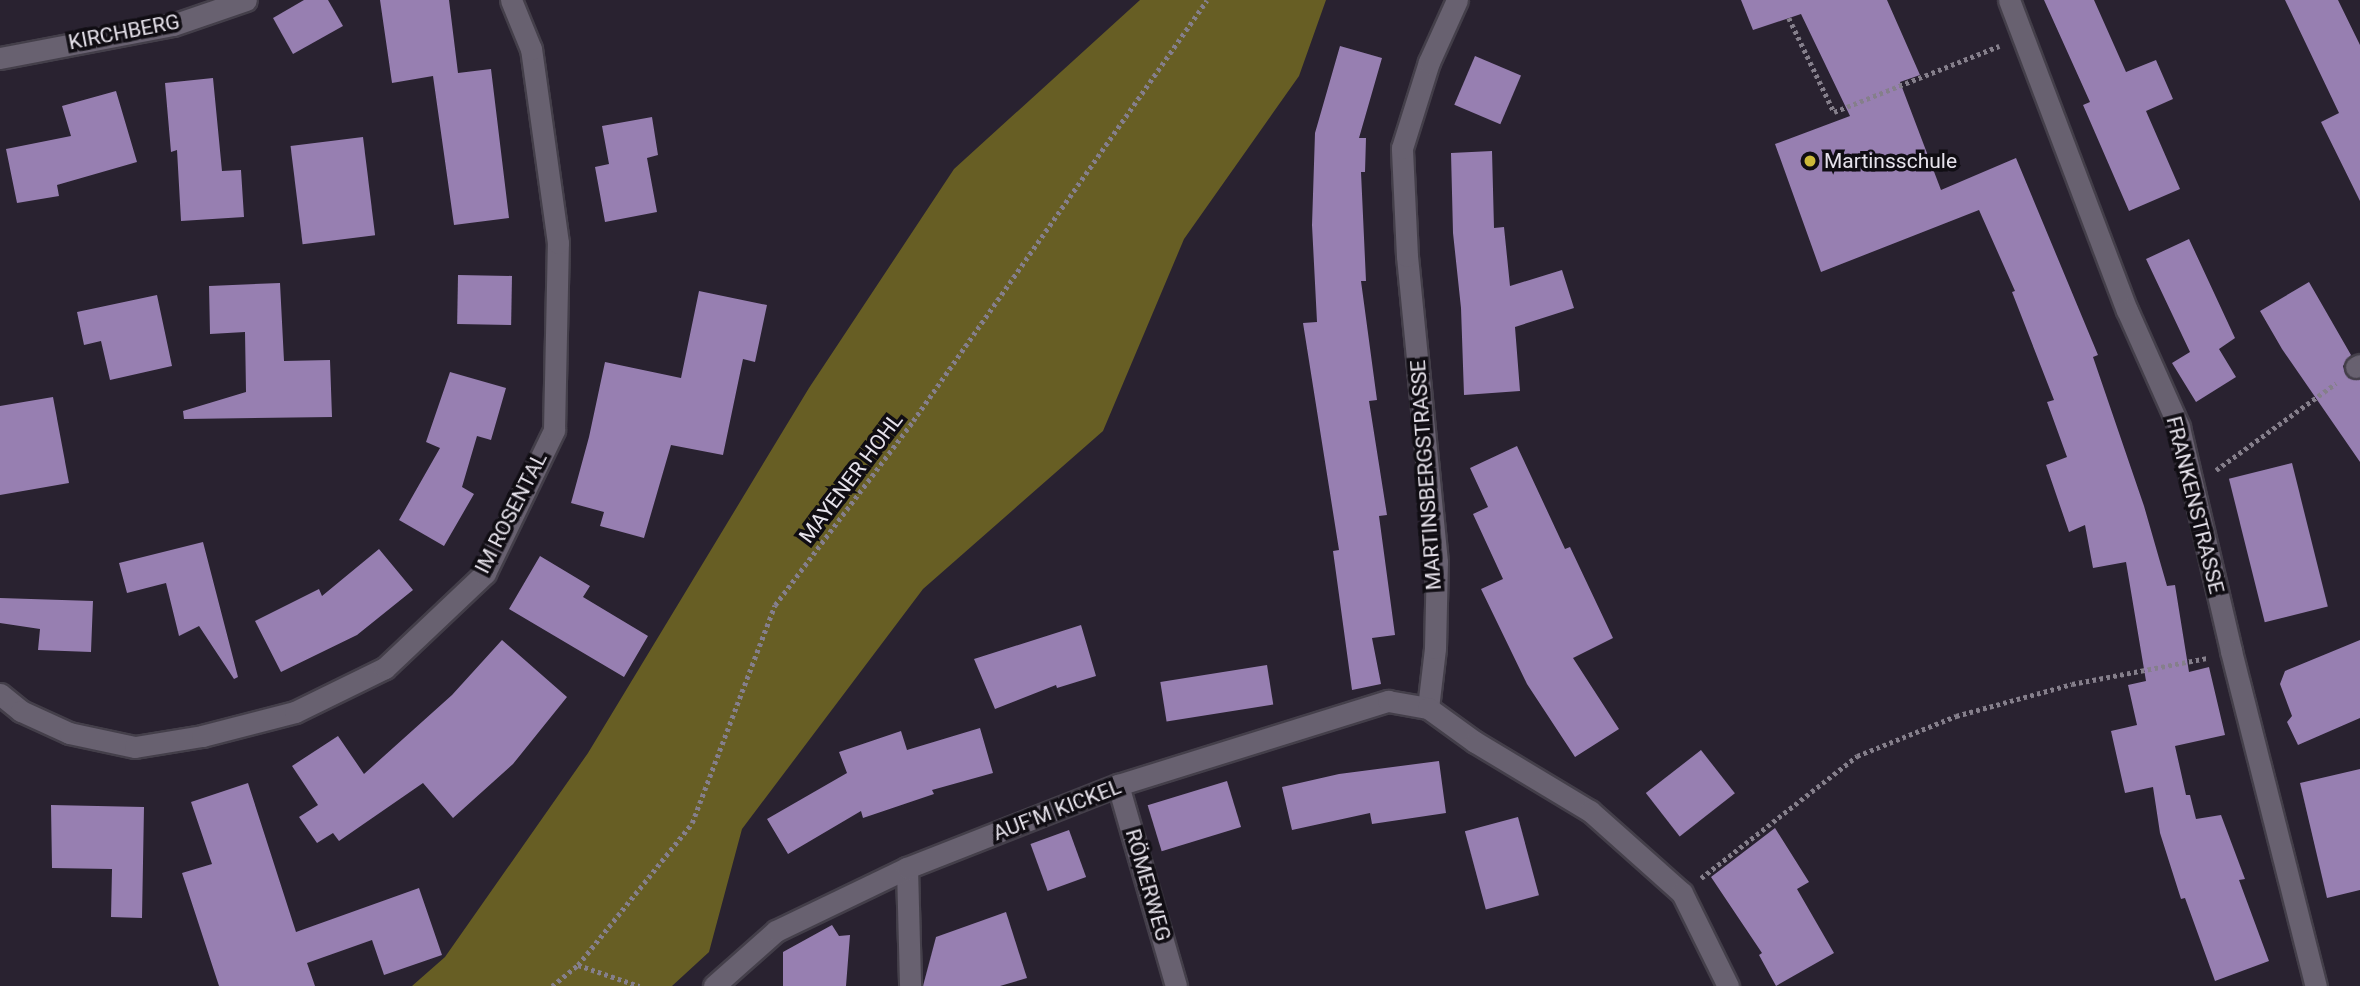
<!DOCTYPE html>
<html>
<head>
<meta charset="utf-8">
<style>
  body { margin:0 }
  #map { position:relative; width:2360px; height:986px; overflow:hidden; background:#292230; font-family:Roboto,sans-serif }
  div>[style] { position:absolute }
  .forest>* { inset:0; background:#675e24 }
  .building>* { inset:0; background:#977fb1; transform-origin:0 0 }
  .path>* { height:4.5px; margin-top:-2.25px; transform-origin:0; background:repeating-linear-gradient(90deg,#857f8b 0 3.5px,transparent 0 7px) }
  .roads { filter:drop-shadow(2px 0 #443f4a) drop-shadow(-2px 0 #443f4a) drop-shadow(0 2px #443f4a) drop-shadow(0 -2px #443f4a) }
  .street>* { height:21px; margin:-10.5px; padding:0 10.5px; transform-origin:10.5px; border-radius:10.5px; background:#686170 }
  .dots>* { width:19px; height:19px; translate:-50% -50%; box-sizing:border-box; border:4px solid #100d13; border-radius:50% }
  span { translate:-50% -50%; white-space:nowrap; text-align:center; line-height:1.15; -webkit-text-stroke:7px #100d13; paint-order:stroke }
  .street-label { font-size:21px; color:#e6e2eb }
  .poi-label { font-size:21px; color:#e6e2eb }
  .left { translate:0 -50%; text-align:left }
</style>
</head>
<body>
<div id="map">
  <div class="forest">
    <div style="clip-path:polygon(1140px 0,1326px 0,1299px 76px,1184px 239px,1103px 431px,923px 589px,742px 829px,709px 952px,672px 986px,412px 986px,445px 957px,588px 753px,809px 388px,954px 169px)"></div>
  </div>
  <div class="building">
    <div style="clip-path:polygon(304px 0,328px 0,343px 26px,293px 54px,273px 18px)"></div>
    <div style="clip-path:polygon(380px 0,449px 0,458px 73px,491px 69px,509px 218px,454px 225px,433px 76px,392px 83px)"></div>
    <div style="clip-path:polygon(1741px 0,1887px 0,1920px 75px,1900px 82px,1941px 190px,2016px 158px,2098px 355px,2093px 357px,2144px 506px,2167px 586px,2175px 585px,2189px 672px,2209px 667px,2225px 735px,2175px 746px,2186px 795px,2190px 795px,2196px 819px,2221px 815px,2245px 879px,2239px 880px,2269px 961px,2215px 981px,2185px 898px,2181px 899px,2160px 833px,2153px 787px,2125px 793px,2111px 731px,2137px 725px,2128px 685px,2146px 681px,2126px 562px,2093px 568px,2085px 525px,2069px 532px,2046px 465px,2067px 457px,2047px 402px,2054px 400px,2012px 292px,2015px 291px,1979px 210px,1821px 272px,1775px 144px,1850px 116px,1801px 14px,1753px 30px)"></div>
    <div style="clip-path:polygon(2044px 0,2094px 0,2126px 72px,2156px 60px,2173px 99px,2146px 111px,2180px 189px,2129px 211px,2083px 105px,2090px 102px)"></div>
    <div style="clip-path:polygon(2285px 0,2338px 0,2360px 45px,2360px 201px,2321px 122px,2339px 113px)"></div>
    <div style="clip-path:polygon(1340px 46px,1382px 58px,1359px 138px,1366px 138px,1365px 172px,1361px 172px,1366px 281px,1361px 281px,1377px 400px,1369px 401px,1387px 515px,1379px 516px,1395px 635px,1372px 638px,1381px 684px,1352px 690px,1333px 551px,1339px 550px,1303px 323px,1317px 322px,1312px 225px,1315px 133px)"></div>
    <div style="left:1475px;top:56px;width:50px;height:53px;rotate:23deg"></div>
    <div style="clip-path:polygon(213px 78px,222px 171px,241px 170px,244px 217px,181px 221px,177px 150px,171px 152px,165px 83px)"></div>
    <div style="clip-path:polygon(116px 91px,137px 162px,57px 185px,59px 196px,17px 203px,6px 149px,71px 136px,62px 106px)"></div>
    <div style="clip-path:polygon(652px 117px,658px 155px,647px 158px,657px 212px,605px 222px,595px 167px,609px 164px,602px 126px)"></div>
    <div style="left:363px;top:137px;width:99px;height:73px;rotate:83deg"></div>
    <div style="clip-path:polygon(1492px 151px,1494px 228px,1504px 227px,1510px 286px,1562px 270px,1574px 308px,1515px 327px,1520px 391px,1464px 395px,1461px 308px,1453px 233px,1451px 153px)"></div>
    <div style="clip-path:polygon(2189px 239px,2235px 338px,2219px 349px,2236px 377px,2196px 402px,2172px 363px,2190px 352px,2146px 259px)"></div>
    <div style="left:458px;top:275px;width:54px;height:49px;rotate:1deg"></div>
    <div style="clip-path:polygon(2309px 282px,2351px 355px,2343px 366px,2345px 373px,2349px 378px,2360px 379px,2360px 462px,2282px 349px,2260px 311px)"></div>
    <div style="clip-path:polygon(280px 283px,284px 361px,330px 360px,332px 417px,184px 419px,183px 411px,246px 392px,245px 332px,210px 334px,209px 286px)"></div>
    <div style="clip-path:polygon(699px 291px,767px 305px,755px 362px,743px 359px,723px 455px,671px 445px,644px 538px,600px 526px,604px 512px,571px 503px,589px 437px,605px 362px,681px 378px)"></div>
    <div style="clip-path:polygon(157px 295px,172px 366px,110px 380px,101px 341px,84px 345px,77px 312px)"></div>
    <div style="clip-path:polygon(450px 372px,506px 388px,491px 440px,477px 436px,462px 487px,474px 494px,444px 546px,399px 520px,440px 448px,426px 442px)"></div>
    <div style="clip-path:polygon(53px 397px,69px 483px,0 495px,0 406px)"></div>
    <div style="clip-path:polygon(1517px 446px,1565px 549px,1570px 547px,1613px 638px,1573px 658px,1619px 729px,1575px 757px,1527px 684px,1481px 589px,1503px 579px,1473px 514px,1488px 507px,1470px 468px)"></div>
    <div style="left:2292px;top:463px;width:148px;height:65px;rotate:76deg"></div>
    <div style="clip-path:polygon(203px 542px,238px 677px,234px 679px,199px 626px,179px 636px,166px 583px,127px 593px,119px 563px)"></div>
    <div style="clip-path:polygon(379px 549px,413px 590px,357px 635px,281px 672px,255px 621px,319px 589px,322px 596px)"></div>
    <div style="clip-path:polygon(540px 556px,590px 586px,583px 597px,648px 636px,624px 677px,509px 609px)"></div>
    <div style="clip-path:polygon(0 598px,93px 601px,91px 652px,38px 650px,40px 629px,0 623px)"></div>
    <div style="clip-path:polygon(1081px 625px,1096px 676px,1057px 688px,1056px 685px,995px 709px,974px 659px)"></div>
    <div style="clip-path:polygon(502px 640px,567px 697px,513px 764px,453px 818px,423px 783px,339px 841px,333px 833px,317px 843px,299px 817px,318px 805px,292px 766px,338px 736px,364px 774px,452px 695px)"></div>
    <div style="clip-path:polygon(2360px 640px,2360px 718px,2298px 745px,2287px 722px,2292px 716px,2280px 684px,2285px 671px)"></div>
    <div style="left:1267px;top:665px;width:40px;height:108px;rotate:81deg"></div>
    <div style="clip-path:polygon(980px 728px,993px 773px,932px 790px,934px 794px,863px 818px,861px 811px,788px 854px,767px 819px,847px 773px,839px 752px,901px 731px,907px 750px)"></div>
    <div style="left:1701px;top:750px;width:55px;height:70px;rotate:52deg"></div>
    <div style="clip-path:polygon(1439px 761px,1446px 813px,1372px 824px,1370px 813px,1292px 830px,1282px 787px,1339px 774px)"></div>
    <div style="clip-path:polygon(2360px 769px,2360px 890px,2327px 898px,2300px 783px)"></div>
    <div style="left:1227px;top:781px;width:48px;height:83px;rotate:73deg"></div>
    <div style="clip-path:polygon(248px 783px,296px 932px,419px 888px,442px 955px,384px 975px,372px 940px,307px 963px,315px 986px,219px 986px,182px 873px,212px 864px,191px 802px)"></div>
    <div style="clip-path:polygon(51px 805px,144px 807px,142px 918px,111px 917px,112px 869px,52px 868px)"></div>
    <div style="left:1518px;top:817px;width:81px;height:55px;rotate:75deg"></div>
    <div style="clip-path:polygon(1775px 828px,1809px 882px,1797px 889px,1834px 953px,1776px 986px,1759px 955px,1762px 953px,1711px 877px)"></div>
    <div style="left:1069px;top:830px;width:50px;height:41px;rotate:70deg"></div>
    <div style="clip-path:polygon(1006px 912px,1027px 978px,1000px 986px,923px 986px,936px 937px)"></div>
    <div style="clip-path:polygon(832px 925px,839px 936px,850px 935px,846px 986px,783px 986px,783px 952px)"></div>
  </div>
  <div class="path">
    <div style="left:1789px;top:18px;width:104px;rotate:64.4deg"></div>
    <div style="left:1834px;top:112px;width:178px;rotate:-21.8deg"></div>
    <div style="left:2216px;top:470px;width:148px;rotate:-35.9deg"></div>
    <div style="left:1701px;top:878px;width:198px;rotate:-38deg"></div>
    <div style="left:1857px;top:756px;width:107px;rotate:-22deg"></div>
    <div style="left:1956px;top:716px;width:120px;rotate:-15.4deg"></div>
    <div style="left:2072px;top:684px;width:137px;rotate:-10.9deg"></div>
    <div style="left:578px;top:965px;width:65px;rotate:19deg"></div>
    <div style="left:552px;top:986px;width:33px;rotate:-39deg"></div>
    <div style="left:578px;top:965px;width:182px;rotate:-51.2deg"></div>
    <div style="left:692px;top:823px;width:233px;rotate:-69.2deg"></div>
    <div style="left:775px;top:605px;width:230px;rotate:-53.1deg"></div>
    <div style="left:913px;top:421px;width:513px;rotate:-55.07deg"></div>
  </div>
  <div class="roads">
    <div class="street">
      <div style="left:2009px;top:0;width:332px;rotate:69.2deg"></div>
      <div style="left:2127px;top:310px;width:128px;rotate:66deg"></div>
      <div style="left:2179px;top:427px;width:230px;rotate:76.9deg"></div>
      <div style="left:2231px;top:651px;width:346px;rotate:75.8deg"></div>
      <div style="left:0;top:58px;width:176px;rotate:-10.8deg"></div>
      <div style="left:173px;top:25px;width:77px;rotate:-18.9deg"></div>
      <div style="left:2356px;top:367px;width:4px;rotate:-27deg"></div>
      <div style="left:0;top:694px;width:27px;rotate:39deg"></div>
      <div style="left:21px;top:711px;width:53px;rotate:24.6deg"></div>
      <div style="left:69px;top:733px;width:67px;rotate:12deg"></div>
      <div style="left:135px;top:747px;width:68px;rotate:-9.3deg"></div>
      <div style="left:202px;top:736px;width:96px;rotate:-14.5deg"></div>
      <div style="left:295px;top:712px;width:100px;rotate:-26.1deg"></div>
      <div style="left:385px;top:668px;width:138px;rotate:-43.5deg"></div>
      <div style="left:485px;top:573px;width:159px;rotate:-64.2deg"></div>
      <div style="left:554px;top:430px;width:187px;rotate:-88.8deg"></div>
      <div style="left:558px;top:243px;width:196px;rotate:-97.9deg"></div>
      <div style="left:531px;top:49px;width:53px;rotate:-112.2deg"></div>
      <div style="left:1428px;top:708px;width:60px;rotate:-83.3deg"></div>
      <div style="left:1435px;top:648px;width:86px;rotate:-88.7deg"></div>
      <div style="left:1437px;top:562px;width:307px;rotate:-95.6deg"></div>
      <div style="left:1407px;top:256px;width:108px;rotate:-92.7deg"></div>
      <div style="left:1402px;top:148px;width:90px;rotate:-72.6deg"></div>
      <div style="left:1429px;top:62px;width:68px;rotate:-65.7deg"></div>
      <div style="left:1118px;top:785px;width:209px;rotate:73.9deg"></div>
      <div style="left:907px;top:868px;width:118px;rotate:88.5deg"></div>
      <div style="left:714px;top:986px;width:83px;rotate:-41.6deg"></div>
      <div style="left:776px;top:931px;width:145px;rotate:-25.7deg"></div>
      <div style="left:907px;top:868px;width:227px;rotate:-21.5deg"></div>
      <div style="left:1118px;top:785px;width:283px;rotate:-17.3deg"></div>
      <div style="left:1388px;top:701px;width:41px;rotate:9.9deg"></div>
      <div style="left:1428px;top:708px;width:58px;rotate:35.9deg"></div>
      <div style="left:1475px;top:742px;width:134px;rotate:31deg"></div>
      <div style="left:1590px;top:811px;width:123px;rotate:41.7deg"></div>
      <div style="left:1682px;top:893px;width:104px;rotate:63.7deg"></div>
    </div>
  </div>
  <div class="dots">
    <div style="left:1810px;top:161px;background:#ccb939"></div>
  </div>
  <div class="street-label">
    <span style="left:124px;top:32px;rotate:-11deg">KIRCHBERG</span>
    <span style="left:1426px;top:475px;rotate:-94deg">MARTINSBERGSTRASSE</span>
    <span style="left:851px;top:478px;rotate:-53deg">MAYENER HOHL</span>
    <span style="left:2195px;top:505px;rotate:76deg">FRANKENSTRASSE</span>
    <span style="left:511px;top:513px;rotate:-63deg">IM ROSENTAL</span>
    <span style="left:1057px;top:810px;rotate:-21deg">AUF'M KICKEL</span>
    <span style="left:1148px;top:885px;rotate:74deg">RÖMERWEG</span>
  </div>
  <div class="poi-label">
    <span class="left" style="left:1824px;top:161px">Martinsschule</span>
  </div>
</div>
</body>
</html>
